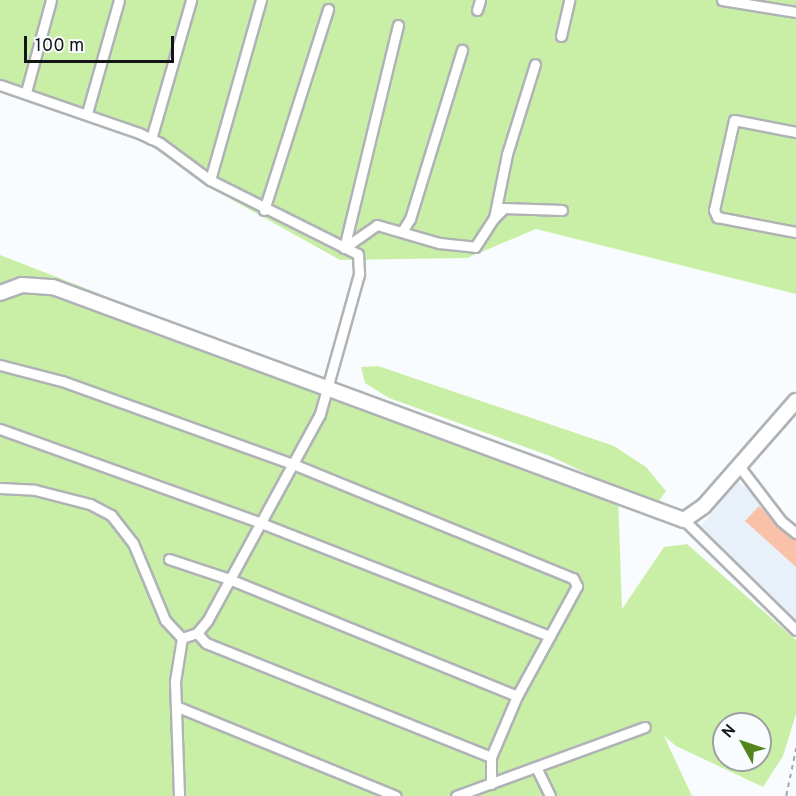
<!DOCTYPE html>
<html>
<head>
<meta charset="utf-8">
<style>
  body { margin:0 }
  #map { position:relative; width:796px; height:796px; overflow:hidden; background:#f9fcfe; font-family:Overpass,sans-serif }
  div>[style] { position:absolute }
  .built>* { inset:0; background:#e8f1f9 }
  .green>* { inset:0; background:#c9efa6 }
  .building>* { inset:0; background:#f8c1a8 }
  .path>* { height:1.5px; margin-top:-0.75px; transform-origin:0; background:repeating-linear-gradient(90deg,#a5a7a9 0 4.5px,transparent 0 9px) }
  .roads { filter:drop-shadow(2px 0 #b0b3b5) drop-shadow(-2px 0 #b0b3b5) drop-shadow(0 2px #b0b3b5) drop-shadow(0 -2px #b0b3b5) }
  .street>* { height:9px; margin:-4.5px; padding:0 4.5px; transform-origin:4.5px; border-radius:4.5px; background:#fff }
  .secondary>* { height:14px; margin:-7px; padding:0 7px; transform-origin:7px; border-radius:7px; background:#fff }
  span { translate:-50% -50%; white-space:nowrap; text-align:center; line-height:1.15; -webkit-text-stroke:6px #f9fcfe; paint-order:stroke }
  .north { position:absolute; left:712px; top:712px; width:60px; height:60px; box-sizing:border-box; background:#f9fcfe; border:2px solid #9da0a1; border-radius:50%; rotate:310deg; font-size:16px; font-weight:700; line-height:24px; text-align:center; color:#141516 }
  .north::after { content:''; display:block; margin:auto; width:21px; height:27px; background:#52861d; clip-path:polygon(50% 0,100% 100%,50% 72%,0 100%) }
  .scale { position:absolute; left:24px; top:36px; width:150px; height:27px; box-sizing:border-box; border:3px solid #141516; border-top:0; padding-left:8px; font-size:18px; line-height:21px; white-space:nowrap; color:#141516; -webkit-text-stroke:4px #f9fcfe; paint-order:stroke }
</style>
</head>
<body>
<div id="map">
  <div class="built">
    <div style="clip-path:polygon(738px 481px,796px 536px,796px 619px,701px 526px)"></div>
  </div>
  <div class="green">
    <div style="clip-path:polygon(0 0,796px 0,796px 294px,536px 229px,467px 258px,340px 260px,202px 183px,148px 143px,27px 97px,0 92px)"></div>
    <div style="clip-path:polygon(evenodd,0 255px,618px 495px,622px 609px,664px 547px,687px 544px,796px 640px,796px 714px,783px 756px,763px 787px,676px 746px,664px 736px,692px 796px,0 796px,0 255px,724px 724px,760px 724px,760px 760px,724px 760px,724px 724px)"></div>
    <div style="clip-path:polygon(378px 366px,614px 446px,646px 467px,666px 491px,659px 501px,619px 489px,550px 456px,389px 398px,365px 383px,361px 367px)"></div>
  </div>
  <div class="building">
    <div style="clip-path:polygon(759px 506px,796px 540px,796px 567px,745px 521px)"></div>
  </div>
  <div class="path">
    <div style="left:786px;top:796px;width:49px;rotate:-78.2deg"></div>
  </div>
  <div class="roads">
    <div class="street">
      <div style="left:722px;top:0;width:75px;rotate:9.2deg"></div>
      <div style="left:477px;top:10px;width:10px;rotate:-73deg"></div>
      <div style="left:398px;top:25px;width:229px;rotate:103.6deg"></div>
      <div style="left:344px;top:248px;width:40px;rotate:-34.9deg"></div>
      <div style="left:377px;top:225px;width:65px;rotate:16.2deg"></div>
      <div style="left:439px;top:243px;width:36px;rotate:6deg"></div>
      <div style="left:475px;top:247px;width:35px;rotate:-57deg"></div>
      <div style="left:494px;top:218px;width:65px;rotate:-78.5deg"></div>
      <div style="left:507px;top:154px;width:94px;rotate:-72.7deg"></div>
      <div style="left:561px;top:36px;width:37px;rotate:-77deg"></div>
      <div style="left:0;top:85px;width:147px;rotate:19.1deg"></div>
      <div style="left:139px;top:133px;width:23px;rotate:25deg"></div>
      <div style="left:160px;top:143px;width:62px;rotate:36.5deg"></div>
      <div style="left:210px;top:180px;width:165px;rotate:26.6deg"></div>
      <div style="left:358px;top:254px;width:20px;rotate:87deg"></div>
      <div style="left:359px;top:274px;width:145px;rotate:105.6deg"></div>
      <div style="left:320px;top:414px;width:236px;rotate:118.6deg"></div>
      <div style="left:207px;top:621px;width:16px;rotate:130deg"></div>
      <div style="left:197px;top:633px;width:16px;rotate:162deg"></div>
      <div style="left:26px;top:92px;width:95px;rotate:-74.8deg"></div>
      <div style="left:87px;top:113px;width:117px;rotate:-74.2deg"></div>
      <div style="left:796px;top:132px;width:63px;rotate:-169deg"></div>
      <div style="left:734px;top:120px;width:92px;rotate:102.5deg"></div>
      <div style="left:714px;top:210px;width:8px;rotate:67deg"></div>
      <div style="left:717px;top:217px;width:80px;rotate:10.8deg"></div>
      <div style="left:151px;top:139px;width:145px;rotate:-73.9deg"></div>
      <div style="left:210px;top:180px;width:187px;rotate:-74.2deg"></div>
      <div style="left:264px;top:210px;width:211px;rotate:-72.3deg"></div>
      <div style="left:494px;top:218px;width:14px;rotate:-45deg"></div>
      <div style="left:504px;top:208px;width:58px;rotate:2deg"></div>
      <div style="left:403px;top:230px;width:13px;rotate:-58deg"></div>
      <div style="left:410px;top:219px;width:177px;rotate:-72.9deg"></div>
      <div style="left:0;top:365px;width:64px;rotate:14.5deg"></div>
      <div style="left:62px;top:381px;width:245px;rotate:19.8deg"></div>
      <div style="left:293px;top:464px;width:302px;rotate:22.2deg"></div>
      <div style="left:573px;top:578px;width:9px;rotate:63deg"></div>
      <div style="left:577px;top:586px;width:125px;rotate:118.6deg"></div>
      <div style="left:517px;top:696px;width:66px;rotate:113.1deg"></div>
      <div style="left:491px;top:757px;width:27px;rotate:90deg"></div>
      <div style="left:0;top:429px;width:277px;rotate:19.8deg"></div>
      <div style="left:261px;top:523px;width:310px;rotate:21.4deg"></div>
      <div style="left:739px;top:466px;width:69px;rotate:52.6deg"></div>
      <div style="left:781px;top:521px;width:19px;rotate:39deg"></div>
      <div style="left:0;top:488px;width:35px;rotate:3deg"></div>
      <div style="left:35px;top:490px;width:57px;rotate:14.3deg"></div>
      <div style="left:90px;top:504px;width:24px;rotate:28deg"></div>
      <div style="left:111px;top:515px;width:36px;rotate:52deg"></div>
      <div style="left:133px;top:543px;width:83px;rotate:67.4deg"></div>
      <div style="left:165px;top:620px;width:25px;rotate:47deg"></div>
      <div style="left:182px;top:638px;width:44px;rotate:99.2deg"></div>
      <div style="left:175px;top:681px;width:115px;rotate:88deg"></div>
      <div style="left:684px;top:520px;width:157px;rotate:44.5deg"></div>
      <div style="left:169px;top:559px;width:63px;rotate:18.4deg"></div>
      <div style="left:229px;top:579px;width:311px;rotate:22.1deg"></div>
      <div style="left:197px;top:633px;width:13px;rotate:48deg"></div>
      <div style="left:206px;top:643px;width:307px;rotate:21.8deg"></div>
      <div style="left:178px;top:707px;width:235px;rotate:22.2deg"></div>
      <div style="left:536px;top:767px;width:32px;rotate:64deg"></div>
      <div style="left:456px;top:796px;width:201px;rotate:-20.1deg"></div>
    </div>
    <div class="secondary">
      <div style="left:0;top:293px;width:23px;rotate:-20deg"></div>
      <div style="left:22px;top:285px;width:31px;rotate:4deg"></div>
      <div style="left:53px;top:287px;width:673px;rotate:20.27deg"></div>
      <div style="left:684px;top:520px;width:24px;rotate:-35deg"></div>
      <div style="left:704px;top:506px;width:140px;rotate:-48.8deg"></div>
    </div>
  </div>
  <div class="north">N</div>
  <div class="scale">100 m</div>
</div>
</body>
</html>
